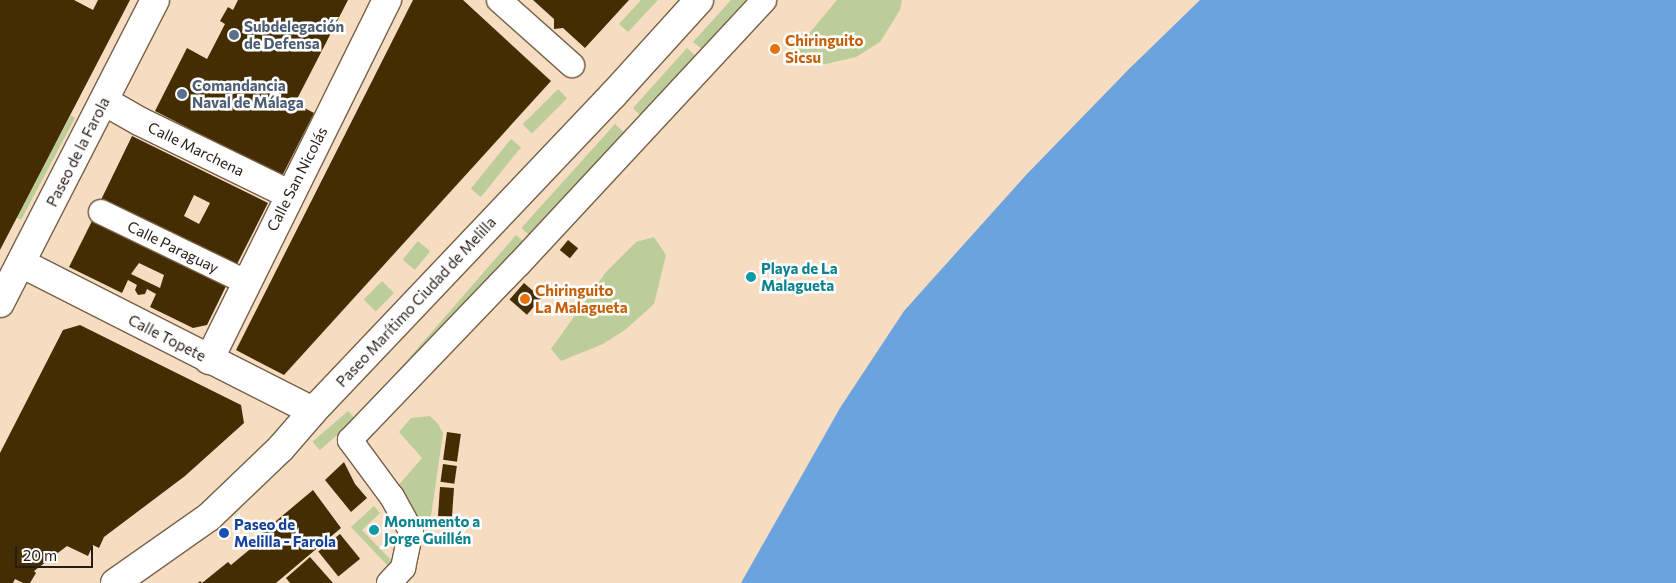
<!DOCTYPE html>
<html>
<head>
<meta charset="utf-8">
<style>
  body { margin:0 }
  #map { position:relative; width:1676px; height:583px; overflow:hidden; background:#f6ddc2; font-family:Commissioner,sans-serif }
  div>[style] { position:absolute }
  .green>* { inset:0; background:#bccd99; transform-origin:0 0 }
  .water>* { inset:0; background:#6aa3de }
  .building>* { inset:0; background:#442c03; transform-origin:0 0 }
  .roads { filter:drop-shadow(1px 0 #766048) drop-shadow(-1px 0 #766048) drop-shadow(0 1px #766048) drop-shadow(0 -1px #766048) }
  .pedestrian>* { height:24px; margin:-12px; padding:0 12px; transform-origin:12px; border-radius:12px; background:#fff }
  .minor>* { height:28px; margin:-14px; padding:0 14px; transform-origin:14px; border-radius:14px; background:#fff }
  .dots>* { width:14px; height:14px; translate:-50% -50%; box-sizing:border-box; border:2px solid #fff; border-radius:50% }
  span { translate:-50% -50%; white-space:nowrap; text-align:center; line-height:1.15; -webkit-text-stroke:5px #fff; paint-order:stroke }
  .service-label { font-size:15px; color:#4e5e75; font-weight:700 }
  .left { translate:0 -50%; text-align:left }
  .food-label { font-size:15px; color:#c56008; font-weight:700 }
  .street-label { font-size:15px; color:#271d14 }
  .culture-label { font-size:15px; color:#0d838f; font-weight:700 }
  .transit-label { font-size:15px; color:#164399; font-weight:700 }
  .scale { position:absolute; left:15px; top:546px; width:78px; height:22px; box-sizing:border-box; border:2px solid #271d14; border-top:0; padding-left:6px; font-size:15px; line-height:18px; white-space:nowrap; color:#271d14; -webkit-text-stroke:4px #fff; paint-order:stroke }
</style>
</head>
<body>
<div id="map">
  <div class="green">
    <div style="clip-path:polygon(641px 0,658px 0,628px 32px,619px 24px)"></div>
    <div style="clip-path:polygon(731px 0,746px 0,702px 49px,693px 42px)"></div>
    <div style="clip-path:polygon(837px 0,902px 0,900px 10px,880px 42px,856px 57px,826px 64px,810px 64px,797px 48px)"></div>
    <div style="left:687px;top:48px;width:12px;height:81px;rotate:42deg"></div>
    <div style="left:558px;top:89px;width:13px;height:50px;rotate:45deg"></div>
    <div style="clip-path:polygon(71px 115px,75px 118px,21px 220px,16px 217px)"></div>
    <div style="left:615px;top:124px;width:12px;height:140px;rotate:42deg"></div>
    <div style="left:511px;top:139px;width:13px;height:64px;rotate:39deg"></div>
    <div style="left:516px;top:235px;width:11px;height:190px;rotate:41deg"></div>
    <div style="clip-path:polygon(654px 237px,666px 255px,654px 304px,625px 330px,603px 344px,561px 361px,551px 349px,606px 272px,636px 242px)"></div>
    <div style="left:418px;top:241px;width:16px;height:24px;rotate:40deg"></div>
    <div style="left:382px;top:281px;width:17px;height:26px;rotate:45deg"></div>
    <div style="left:348px;top:411px;width:11px;height:47px;rotate:49deg"></div>
    <div style="clip-path:polygon(430px 416px,438px 424px,443px 433px,431px 516px,426px 520px,418px 519px,412px 506px,397px 487px,422px 458px,399px 432px,411px 418px)"></div>
    <div style="clip-path:polygon(374px 506px,380px 513px,362px 530px,392px 561px,387px 565px,351px 527px)"></div>
  </div>
  <div class="water">
    <div style="clip-path:polygon(1200px 0,1676px 0,1676px 583px,741px 583px,840px 408px,904px 311px,1026px 175px,1129px 69px)"></div>
  </div>
  <div class="building">
    <div style="clip-path:polygon(0 0,74px 0,93px 10px,98px 0,130px 0,0 250px)"></div>
    <div style="clip-path:polygon(238px 0,348px 0,295px 103px,314px 113px,282px 176px,155px 111px,187px 48px,207px 59px,225px 24px,220px 21px,228px 7px,233px 10px)"></div>
    <div style="clip-path:polygon(413px 0,463px 0,551px 81px,284px 375px,236px 350px)"></div>
    <div style="clip-path:polygon(533px 0,629px 0,585px 48px,563px 28px,554px 29px,554px 19px)"></div>
    <div style="clip-path:polygon(evenodd,132px 136px,268px 203px,234px 270px,99px 204px,132px 136px,194px 195px,210px 203px,199px 224px,184px 216px,194px 195px)"></div>
    <div style="clip-path:polygon(evenodd,95px 215px,229px 280px,207px 325px,193px 328px,150px 307px,156px 294px,147px 289px,145px 294px,138px 295px,135px 290px,137px 285px,128px 280px,122px 293px,69px 267px,95px 215px,139px 263px,164px 275px,160px 288px,131px 274px,139px 263px)"></div>
    <div style="left:568px;top:240px;width:13px;height:13px;rotate:39deg"></div>
    <div style="left:524px;top:283px;width:23px;height:22px;rotate:41deg"></div>
    <div style="clip-path:polygon(80px 325px,241px 405px,244px 423px,185px 476px,104px 537px,99px 548px,93px 545px,88px 556px,67px 546px,34px 571px,36px 573px,30px 583px,23px 583px,15px 579px,13px 583px,0 583px,0 453px,63px 330px)"></div>
    <div style="left:447px;top:432px;width:14px;height:28px;rotate:8deg"></div>
    <div style="clip-path:polygon(344px 462px,355px 484px,367px 498px,351px 512px,325px 480px)"></div>
    <div style="left:443px;top:464px;width:14px;height:18px;rotate:8deg"></div>
    <div style="left:440px;top:487px;width:14px;height:29px;rotate:4deg"></div>
    <div style="clip-path:polygon(313px 490px,341px 528px,276px 583px,198px 583px,200px 581px,202px 583px,228px 562px,231px 565px,260px 541px,257px 537px)"></div>
    <div style="left:340px;top:534px;width:32px;height:28px;rotate:51deg"></div>
    <div style="clip-path:polygon(310px 557px,333px 583px,290px 583px,286px 578px)"></div>
  </div>
  <div class="roads">
    <div class="pedestrian">
      <div style="left:499px;top:0;width:98px;rotate:41.7deg"></div>
      <div style="left:101px;top:212px;width:161px;rotate:25.8deg"></div>
      <div style="left:389px;top:583px;width:21px;rotate:-47deg"></div>
      <div style="left:403px;top:568px;width:38px;rotate:-78deg"></div>
      <div style="left:411px;top:531px;width:39px;rotate:-119deg"></div>
      <div style="left:392px;top:497px;width:71px;rotate:-126.4deg"></div>
      <div style="left:350px;top:440px;width:244px;rotate:-46.2deg"></div>
      <div style="left:519px;top:264px;width:360px;rotate:-47.1deg"></div>
    </div>
    <div class="minor">
      <div style="left:104px;top:101px;width:40px;rotate:29.7deg"></div>
      <div style="left:139px;top:121px;width:167px;rotate:26deg"></div>
      <div style="left:21px;top:263px;width:327px;rotate:26.9deg"></div>
      <div style="left:0;top:303px;width:340px;rotate:-62.9deg"></div>
      <div style="left:209px;top:360px;width:402px;rotate:-63.7deg"></div>
      <div style="left:115px;top:583px;width:115px;rotate:-35.1deg"></div>
      <div style="left:209px;top:517px;width:100px;rotate:-43.8deg"></div>
      <div style="left:281px;top:448px;width:49px;rotate:-49.1deg"></div>
      <div style="left:313px;top:411px;width:436px;rotate:-46.5deg"></div>
      <div style="left:613px;top:95px;width:128px;rotate:-47.8deg"></div>
    </div>
  </div>
  <div class="dots">
    <div style="left:234px;top:35px;background:#5c6f8a"></div>
    <div style="left:775px;top:49px;background:#e8710a"></div>
    <div style="left:182px;top:94px;background:#5c6f8a"></div>
    <div style="left:751px;top:277px;background:#0f9aa8"></div>
    <div style="left:525px;top:299px;background:#e8710a"></div>
    <div style="left:374px;top:530px;background:#0f9aa8"></div>
    <div style="left:224px;top:533px;background:#1a4fb4"></div>
  </div>
  <div class="service-label">
    <span class="left" style="left:244px;top:35px">Subdelegación<br>de Defensa</span>
    <span class="left" style="left:192px;top:94px">Comandancia<br>Naval de Málaga</span>
  </div>
  <div class="food-label">
    <span class="left" style="left:785px;top:49px">Chiringuito<br>Sicsu</span>
    <span class="left" style="left:535px;top:299px">Chiringuito<br>La Malagueta</span>
  </div>
  <div class="street-label">
    <span style="left:196px;top:149px;rotate:26deg">Calle Marchena</span>
    <span style="left:78px;top:152px;rotate:-63deg">Paseo de la Farola</span>
    <span style="left:297px;top:179px;rotate:-63deg">Calle San Nicolás</span>
    <span style="left:173px;top:247px;rotate:26deg">Calle Paraguay</span>
    <span style="left:416px;top:302px;rotate:-47deg">Paseo Marítimo Ciudad de Melilla</span>
    <span style="left:167px;top:338px;rotate:27deg">Calle Topete</span>
  </div>
  <div class="culture-label">
    <span class="left" style="left:761px;top:277px">Playa de La<br>Malagueta</span>
    <span class="left" style="left:384px;top:530px">Monumento a<br>Jorge Guillén</span>
  </div>
  <div class="transit-label">
    <span class="left" style="left:234px;top:533px">Paseo de<br>Melilla - Farola</span>
  </div>
  <div class="scale">20 m</div>
</div>
</body>
</html>
